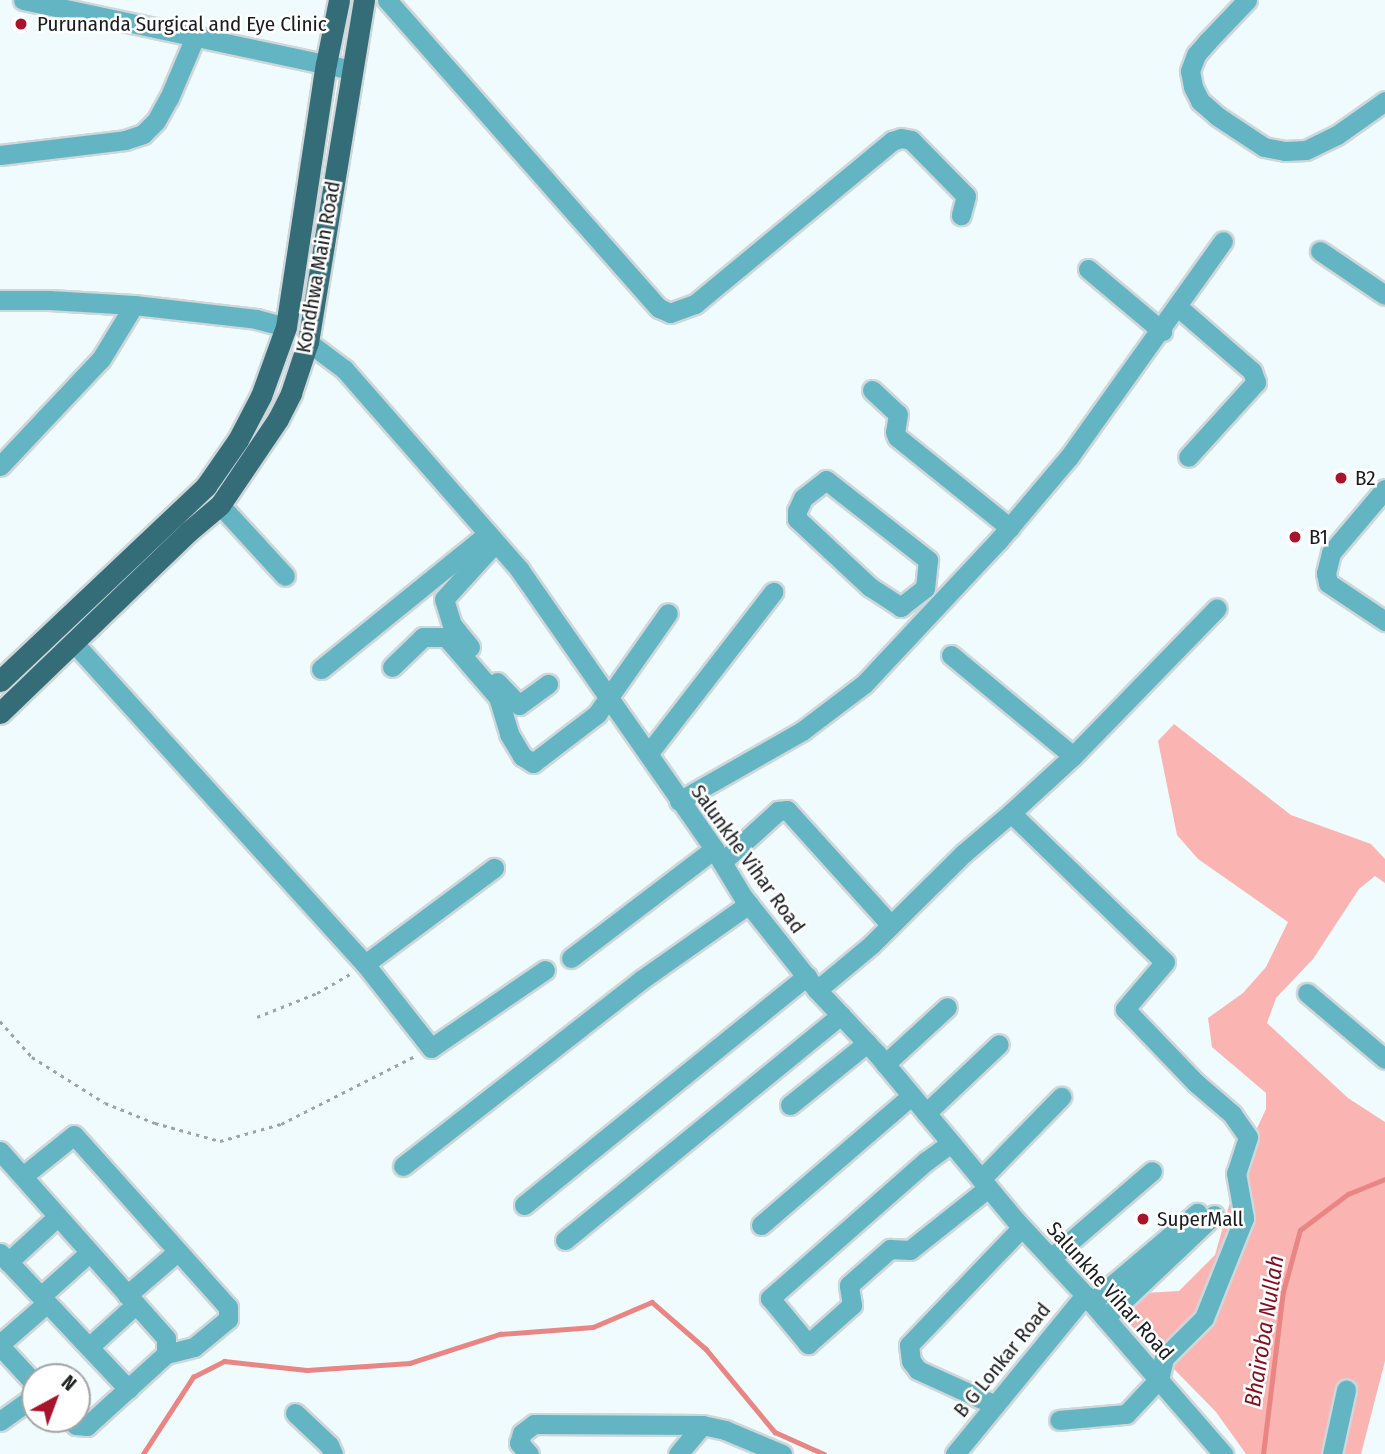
<!DOCTYPE html>
<html>
<head>
<meta charset="utf-8">
<style>
  body { margin:0 }
  #map { position:relative; width:1385px; height:1454px; overflow:hidden; background:#f0fbfd; font-family:"Fira Sans Condensed",sans-serif }
  div>[style] { position:absolute }
  .green>* { inset:0; background:#fab5b2 }
  .stream>* { height:4.5px; margin:-2.25px; padding:0 2.25px; transform-origin:2.25px; border-radius:2.25px; background:#e98684 }
  .path>* { height:2.5px; margin-top:-1.25px; transform-origin:0; background:repeating-linear-gradient(90deg,#9ca5a6 0 3.5px,transparent 0 8.5px) }
  .roads { filter:drop-shadow(2px 0 #ced7d9) drop-shadow(-2px 0 #ced7d9) drop-shadow(0 2px #ced7d9) drop-shadow(0 -2px #ced7d9) }
  .minor>* { height:19px; margin:-9.5px; padding:0 9.5px; transform-origin:9.5px; border-radius:9.5px; background:#64b5c4 }
  .major>* { height:21px; margin:-10.5px; padding:0 10.5px; transform-origin:10.5px; border-radius:10.5px; background:#346d78 }
  .dots>* { width:19px; height:19px; translate:-50% -50%; box-sizing:border-box; border:4px solid #fff; border-radius:50% }
  span { translate:-50% -50%; white-space:nowrap; text-align:center; line-height:1.15; -webkit-text-stroke:5px #fff; paint-order:stroke }
  .poi-label { font-size:21px; color:#191d1d }
  .left { translate:0 -50%; text-align:left }
  .street-label { font-size:21px; color:#191d1d }
  .water-label { font-size:23px; color:#870d1f; font-style:italic }
  .north { position:absolute; left:21px; top:1363px; width:70px; height:70px; box-sizing:border-box; background:#fff; border:2px solid #a3a5a5; border-radius:50%; rotate:41deg; font-size:19px; font-weight:700; line-height:28px; text-align:center; color:#191d1d }
  .north::after { content:''; display:block; margin:auto; width:24px; height:32px; background:#aa142b; clip-path:polygon(50% 0,100% 100%,50% 72%,0 100%) }
</style>
</head>
<body>
<div id="map">
  <div class="green">
    <div style="clip-path:polygon(1174px 724px,1291px 815px,1371px 844px,1385px 859px,1385px 883px,1375px 876px,1359px 889px,1313px 959px,1276px 998px,1267px 1023px,1348px 1098px,1385px 1122px,1385px 1361px,1361px 1454px,1246px 1454px,1216px 1412px,1122px 1316px,1144px 1293px,1179px 1291px,1215px 1255px,1242px 1160px,1266px 1109px,1266px 1093px,1212px 1047px,1208px 1018px,1243px 993px,1266px 967px,1288px 922px,1198px 859px,1177px 835px,1158px 741px)"></div>
  </div>
  <div class="stream">
    <div style="left:143px;top:1454px;width:92px;rotate:-57deg"></div>
    <div style="left:193px;top:1377px;width:35px;rotate:-27deg"></div>
    <div style="left:224px;top:1361px;width:83px;rotate:6.2deg"></div>
    <div style="left:307px;top:1370px;width:103px;rotate:-3.9deg"></div>
    <div style="left:410px;top:1363px;width:95px;rotate:-17.9deg"></div>
    <div style="left:500px;top:1334px;width:93px;rotate:-4.3deg"></div>
    <div style="left:593px;top:1327px;width:64px;rotate:-23deg"></div>
    <div style="left:652px;top:1302px;width:72px;rotate:41deg"></div>
    <div style="left:706px;top:1349px;width:108px;rotate:50.3deg"></div>
    <div style="left:775px;top:1432px;width:54px;rotate:24.2deg"></div>
    <div style="left:1263px;top:1454px;width:163px;rotate:-83deg"></div>
    <div style="left:1283px;top:1292px;width:64px;rotate:-74.7deg"></div>
    <div style="left:1300px;top:1230px;width:60px;rotate:-36.9deg"></div>
    <div style="left:1348px;top:1194px;width:40px;rotate:-22deg"></div>
  </div>
  <div class="path">
    <div style="left:257px;top:1017px;width:65px;rotate:-21.8deg"></div>
    <div style="left:317px;top:993px;width:39px;rotate:-30deg"></div>
    <div style="left:0;top:1021px;width:48px;rotate:48.4deg"></div>
    <div style="left:32px;top:1057px;width:86px;rotate:32.2deg"></div>
    <div style="left:105px;top:1103px;width:54px;rotate:21.8deg"></div>
    <div style="left:155px;top:1123px;width:67px;rotate:15.5deg"></div>
    <div style="left:220px;top:1141px;width:63px;rotate:-15.6deg"></div>
    <div style="left:281px;top:1124px;width:150px;rotate:-26.9deg"></div>
  </div>
  <div class="roads">
    <div class="minor">
      <div style="left:23px;top:0;width:335px;rotate:12deg"></div>
      <div style="left:387px;top:0;width:411px;rotate:48.6deg"></div>
      <div style="left:659px;top:308px;width:12px;rotate:24deg"></div>
      <div style="left:670px;top:313px;width:27px;rotate:-20deg"></div>
      <div style="left:695px;top:304px;width:256px;rotate:-39.6deg"></div>
      <div style="left:892px;top:141px;width:9px;rotate:-18deg"></div>
      <div style="left:901px;top:138px;width:10px;rotate:11deg"></div>
      <div style="left:911px;top:140px;width:78px;rotate:45.5deg"></div>
      <div style="left:966px;top:196px;width:20px;rotate:105deg"></div>
      <div style="left:1247px;top:0;width:57px;rotate:133.6deg"></div>
      <div style="left:1208px;top:41px;width:18px;rotate:131deg"></div>
      <div style="left:1196px;top:55px;width:17px;rotate:111deg"></div>
      <div style="left:1190px;top:71px;width:16px;rotate:79deg"></div>
      <div style="left:1193px;top:87px;width:16px;rotate:63deg"></div>
      <div style="left:1200px;top:101px;width:23px;rotate:41deg"></div>
      <div style="left:1217px;top:116px;width:56px;rotate:33.4deg"></div>
      <div style="left:1264px;top:147px;width:21px;rotate:11deg"></div>
      <div style="left:1285px;top:151px;width:21px;rotate:-3deg"></div>
      <div style="left:1306px;top:150px;width:34px;rotate:-26deg"></div>
      <div style="left:1337px;top:135px;width:59px;rotate:-35.3deg"></div>
      <div style="left:0;top:155px;width:126px;rotate:-6.8deg"></div>
      <div style="left:125px;top:140px;width:19px;rotate:-18deg"></div>
      <div style="left:143px;top:134px;width:18px;rotate:-45deg"></div>
      <div style="left:156px;top:121px;width:26px;rotate:-61deg"></div>
      <div style="left:169px;top:98px;width:66px;rotate:-66.9deg"></div>
      <div style="left:1320px;top:251px;width:78px;rotate:34.1deg"></div>
      <div style="left:1088px;top:269px;width:97px;rotate:40deg"></div>
      <div style="left:0;top:300px;width:49px"></div>
      <div style="left:49px;top:300px;width:85px;rotate:3.4deg"></div>
      <div style="left:134px;top:305px;width:123px;rotate:6.5deg"></div>
      <div style="left:256px;top:319px;width:31px;rotate:15deg"></div>
      <div style="left:1178px;top:307px;width:98px;rotate:40.9deg"></div>
      <div style="left:1252px;top:371px;width:12px;rotate:70deg"></div>
      <div style="left:1256px;top:382px;width:101px;rotate:132.2deg"></div>
      <div style="left:308px;top:342px;width:45px;rotate:36.9deg"></div>
      <div style="left:344px;top:369px;width:266px;rotate:48.8deg"></div>
      <div style="left:519px;top:569px;width:341px;rotate:55.1deg"></div>
      <div style="left:714px;top:849px;width:56px;rotate:58.9deg"></div>
      <div style="left:743px;top:897px;width:119px;rotate:51.5deg"></div>
      <div style="left:817px;top:990px;width:88px;rotate:46.8deg"></div>
      <div style="left:877px;top:1054px;width:219px;rotate:50.2deg"></div>
      <div style="left:1017px;top:1222px;width:100px;rotate:47deg"></div>
      <div style="left:1085px;top:1295px;width:211px;rotate:49deg"></div>
      <div style="left:872px;top:390px;width:35px;rotate:43deg"></div>
      <div style="left:898px;top:414px;width:18px;rotate:99deg"></div>
      <div style="left:895px;top:432px;width:5px;rotate:68deg"></div>
      <div style="left:897px;top:437px;width:145px;rotate:38.8deg"></div>
      <div style="left:0;top:466px;width:147px;rotate:-46.7deg"></div>
      <div style="left:101px;top:359px;width:63px;rotate:-58.6deg"></div>
      <div style="left:826px;top:480px;width:130px;rotate:38.1deg"></div>
      <div style="left:928px;top:560px;width:28px;rotate:96deg"></div>
      <div style="left:925px;top:588px;width:31px;rotate:142deg"></div>
      <div style="left:901px;top:607px;width:37px;rotate:-147deg"></div>
      <div style="left:870px;top:587px;width:100px;rotate:-137deg"></div>
      <div style="left:797px;top:519px;width:8px;rotate:-90deg"></div>
      <div style="left:797px;top:511px;width:14px;rotate:-65deg"></div>
      <div style="left:803px;top:498px;width:29px;rotate:-38deg"></div>
      <div style="left:1385px;top:489px;width:84px;rotate:130.2deg"></div>
      <div style="left:1331px;top:553px;width:21px;rotate:104deg"></div>
      <div style="left:1326px;top:573px;width:10px;rotate:79deg"></div>
      <div style="left:1328px;top:583px;width:69px;rotate:33.7deg"></div>
      <div style="left:220px;top:505px;width:96px;rotate:47.5deg"></div>
      <div style="left:73px;top:642px;width:435px;rotate:47.8deg"></div>
      <div style="left:365px;top:964px;width:107px;rotate:51.8deg"></div>
      <div style="left:431px;top:1048px;width:138px;rotate:-34.4deg"></div>
      <div style="left:470px;top:647px;width:28px;rotate:-129deg"></div>
      <div style="left:452px;top:625px;width:27px;rotate:-107deg"></div>
      <div style="left:444px;top:599px;width:76px;rotate:-47.7deg"></div>
      <div style="left:951px;top:655px;width:158px;rotate:39.6deg"></div>
      <div style="left:1073px;top:756px;width:84px;rotate:137.4deg"></div>
      <div style="left:392px;top:667px;width:43px;rotate:-44.1deg"></div>
      <div style="left:423px;top:637px;width:23px"></div>
      <div style="left:446px;top:637px;width:79px;rotate:49.1deg"></div>
      <div style="left:498px;top:697px;width:39px;rotate:73deg"></div>
      <div style="left:509px;top:734px;width:26px;rotate:59deg"></div>
      <div style="left:522px;top:756px;width:13px;rotate:32deg"></div>
      <div style="left:533px;top:763px;width:81px;rotate:-37.4deg"></div>
      <div style="left:597px;top:714px;width:123px;rotate:-54.9deg"></div>
      <div style="left:321px;top:669px;width:215px;rotate:-39deg"></div>
      <div style="left:497px;top:682px;width:32px;rotate:46deg"></div>
      <div style="left:519px;top:705px;width:36px;rotate:-36deg"></div>
      <div style="left:648px;top:754px;width:205px;rotate:-52.3deg"></div>
      <div style="left:1073px;top:756px;width:206px;rotate:-45.8deg"></div>
      <div style="left:679px;top:801px;width:142px;rotate:-29.6deg"></div>
      <div style="left:802px;top:731px;width:78px;rotate:-37.2deg"></div>
      <div style="left:864px;top:684px;width:196px;rotate:-46.9deg"></div>
      <div style="left:998px;top:541px;width:110px;rotate:-49.8deg"></div>
      <div style="left:1069px;top:457px;width:265px;rotate:-54.5deg"></div>
      <div style="left:722px;top:862px;width:76px;rotate:-42.3deg"></div>
      <div style="left:778px;top:811px;width:9px;rotate:-6deg"></div>
      <div style="left:787px;top:810px;width:155px;rotate:47.9deg"></div>
      <div style="left:571px;top:958px;width:180px;rotate:-37.3deg"></div>
      <div style="left:365px;top:964px;width:161px;rotate:-36.7deg"></div>
      <div style="left:817px;top:990px;width:70px;rotate:-39.8deg"></div>
      <div style="left:871px;top:945px;width:131px;rotate:-44.7deg"></div>
      <div style="left:964px;top:853px;width:62px;rotate:-40.4deg"></div>
      <div style="left:1011px;top:813px;width:214px;rotate:44.1deg"></div>
      <div style="left:1165px;top:962px;width:62px;rotate:130.4deg"></div>
      <div style="left:1125px;top:1009px;width:103px;rotate:46.2deg"></div>
      <div style="left:1196px;top:1083px;width:48px;rotate:40.7deg"></div>
      <div style="left:1232px;top:1114px;width:28px;rotate:55deg"></div>
      <div style="left:1248px;top:1137px;width:38px;rotate:108deg"></div>
      <div style="left:1236px;top:1173px;width:46px;rotate:79.9deg"></div>
      <div style="left:1244px;top:1218px;width:108px;rotate:111.8deg"></div>
      <div style="left:1204px;top:1318px;width:57px;rotate:135deg"></div>
      <div style="left:1164px;top:1358px;width:22px;rotate:103deg"></div>
      <div style="left:1159px;top:1379px;width:48px;rotate:133.3deg"></div>
      <div style="left:1126px;top:1414px;width:67px;rotate:174.9deg"></div>
      <div style="left:1307px;top:993px;width:102px;rotate:40.2deg"></div>
      <div style="left:885px;top:1064px;width:84px;rotate:-42.6deg"></div>
      <div style="left:790px;top:1105px;width:99px;rotate:-38.8deg"></div>
      <div style="left:926px;top:1113px;width:100px;rotate:-43.4deg"></div>
      <div style="left:951px;top:1143px;width:31px;rotate:144deg"></div>
      <div style="left:926px;top:1161px;width:208px;rotate:138.7deg"></div>
      <div style="left:770px;top:1298px;width:60px;rotate:50.4deg"></div>
      <div style="left:808px;top:1344px;width:59px;rotate:-41.6deg"></div>
      <div style="left:852px;top:1305px;width:20px;rotate:-99deg"></div>
      <div style="left:849px;top:1285px;width:55px;rotate:-41.3deg"></div>
      <div style="left:890px;top:1249px;width:20px;rotate:3deg"></div>
      <div style="left:910px;top:1250px;width:100px;rotate:-38.5deg"></div>
      <div style="left:0;top:1151px;width:250px;rotate:48.4deg"></div>
      <div style="left:166px;top:1338px;width:16px;rotate:90deg"></div>
      <div style="left:166px;top:1354px;width:107px;rotate:137.7deg"></div>
      <div style="left:87px;top:1426px;width:11px;rotate:-175deg"></div>
      <div style="left:76px;top:1425px;width:9px;rotate:-139deg"></div>
      <div style="left:403px;top:1166px;width:302px;rotate:-38deg"></div>
      <div style="left:641px;top:980px;width:132px;rotate:-35.1deg"></div>
      <div style="left:23px;top:1176px;width:65px;rotate:-38.8deg"></div>
      <div style="left:74px;top:1135px;width:231px;rotate:48.2deg"></div>
      <div style="left:228px;top:1307px;width:12px;rotate:90deg"></div>
      <div style="left:228px;top:1319px;width:44px;rotate:140.5deg"></div>
      <div style="left:194px;top:1347px;width:29px;rotate:166deg"></div>
      <div style="left:981px;top:1179px;width:115px;rotate:-45.7deg"></div>
      <div style="left:524px;top:1205px;width:364px;rotate:-39deg"></div>
      <div style="left:761px;top:1225px;width:198px;rotate:-40.7deg"></div>
      <div style="left:565px;top:1240px;width:356px;rotate:-39.2deg"></div>
      <div style="left:0;top:1253px;width:187px;rotate:46.7deg"></div>
      <div style="left:1051px;top:1258px;width:133px;rotate:-40.7deg"></div>
      <div style="left:8px;top:1262px;width:67px;rotate:-42.6deg"></div>
      <div style="left:127px;top:1295px;width:66px;rotate:-40.7deg"></div>
      <div style="left:41px;top:1296px;width:64px;rotate:-41.9deg"></div>
      <div style="left:1092px;top:1302px;width:138px;rotate:-40.3deg"></div>
      <div style="left:1105px;top:1318px;width:150px;rotate:-43.4deg"></div>
      <div style="left:0;top:1344px;width:62px;rotate:-41.1deg"></div>
      <div style="left:0;top:1346px;width:52px;rotate:47.4deg"></div>
      <div style="left:89px;top:1347px;width:62px;rotate:-42.4deg"></div>
      <div style="left:995px;top:1405px;width:85px;rotate:-155.6deg"></div>
      <div style="left:918px;top:1370px;width:11px;rotate:-128deg"></div>
      <div style="left:911px;top:1361px;width:16px;rotate:-97deg"></div>
      <div style="left:909px;top:1345px;width:163px;rotate:-46.2deg"></div>
      <div style="left:295px;top:1413px;width:47px;rotate:43.3deg"></div>
      <div style="left:329px;top:1445px;width:10px;rotate:66deg"></div>
      <div style="left:0;top:1421px;width:43px;rotate:-35.5deg"></div>
      <div style="left:529px;top:1454px;width:15px;rotate:-132deg"></div>
      <div style="left:519px;top:1443px;width:10px;rotate:-73deg"></div>
      <div style="left:522px;top:1433px;width:15px;rotate:-37deg"></div>
      <div style="left:534px;top:1424px;width:168px;rotate:0.3deg"></div>
      <div style="left:678px;top:1454px;width:38px;rotate:-50deg"></div>
      <div style="left:702px;top:1425px;width:24px;rotate:12deg"></div>
      <div style="left:725px;top:1430px;width:62px;rotate:22.8deg"></div>
      <div style="left:955px;top:1454px;width:205px;rotate:-50.7deg"></div>
      <div style="left:1332px;top:1454px;width:66px;rotate:-77.7deg"></div>
    </div>
    <div class="major">
      <div style="left:0;top:681px;width:284px;rotate:-43.4deg"></div>
      <div style="left:206px;top:486px;width:56px;rotate:-55.2deg"></div>
      <div style="left:238px;top:440px;width:50px;rotate:-62.4deg"></div>
      <div style="left:261px;top:396px;width:73px;rotate:-70.1deg"></div>
      <div style="left:286px;top:327px;width:266px;rotate:-81.4deg"></div>
      <div style="left:326px;top:64px;width:65px;rotate:-78.5deg"></div>
      <div style="left:0;top:713px;width:261px;rotate:-43.9deg"></div>
      <div style="left:188px;top:532px;width:42px;rotate:-40.2deg"></div>
      <div style="left:220px;top:505px;width:104px;rotate:-56deg"></div>
      <div style="left:278px;top:419px;width:29px;rotate:-63deg"></div>
      <div style="left:291px;top:393px;width:54px;rotate:-71.6deg"></div>
      <div style="left:308px;top:342px;width:347px;rotate:-80.7deg"></div>
    </div>
  </div>
  <div class="dots">
    <div style="left:21px;top:24px;background:#aa142b"></div>
    <div style="left:1341px;top:478px;background:#aa142b"></div>
    <div style="left:1295px;top:537px;background:#aa142b"></div>
    <div style="left:1143px;top:1219px;background:#aa142b"></div>
  </div>
  <div class="poi-label">
    <span class="left" style="left:37px;top:24px">Purunanda Surgical and Eye Clinic</span>
    <span class="left" style="left:1355px;top:478px">B2</span>
    <span class="left" style="left:1309px;top:537px">B1</span>
    <span class="left" style="left:1157px;top:1219px">SuperMall</span>
  </div>
  <div class="street-label">
    <span style="left:318px;top:267px;rotate:-80deg">Kondhwa Main Road</span>
    <span style="left:748px;top:859px;rotate:54deg">Salunkhe Vihar Road</span>
    <span style="left:1110px;top:1291px;rotate:48deg">Salunkhe Vihar Road</span>
    <span style="left:1002px;top:1360px;rotate:-51deg">B G Lonkar Road</span>
  </div>
  <div class="water-label">
    <span style="left:1264px;top:1331px;rotate:-81deg">Bhairoba Nullah</span>
  </div>
  <div class="north">N</div>
</div>
</body>
</html>
